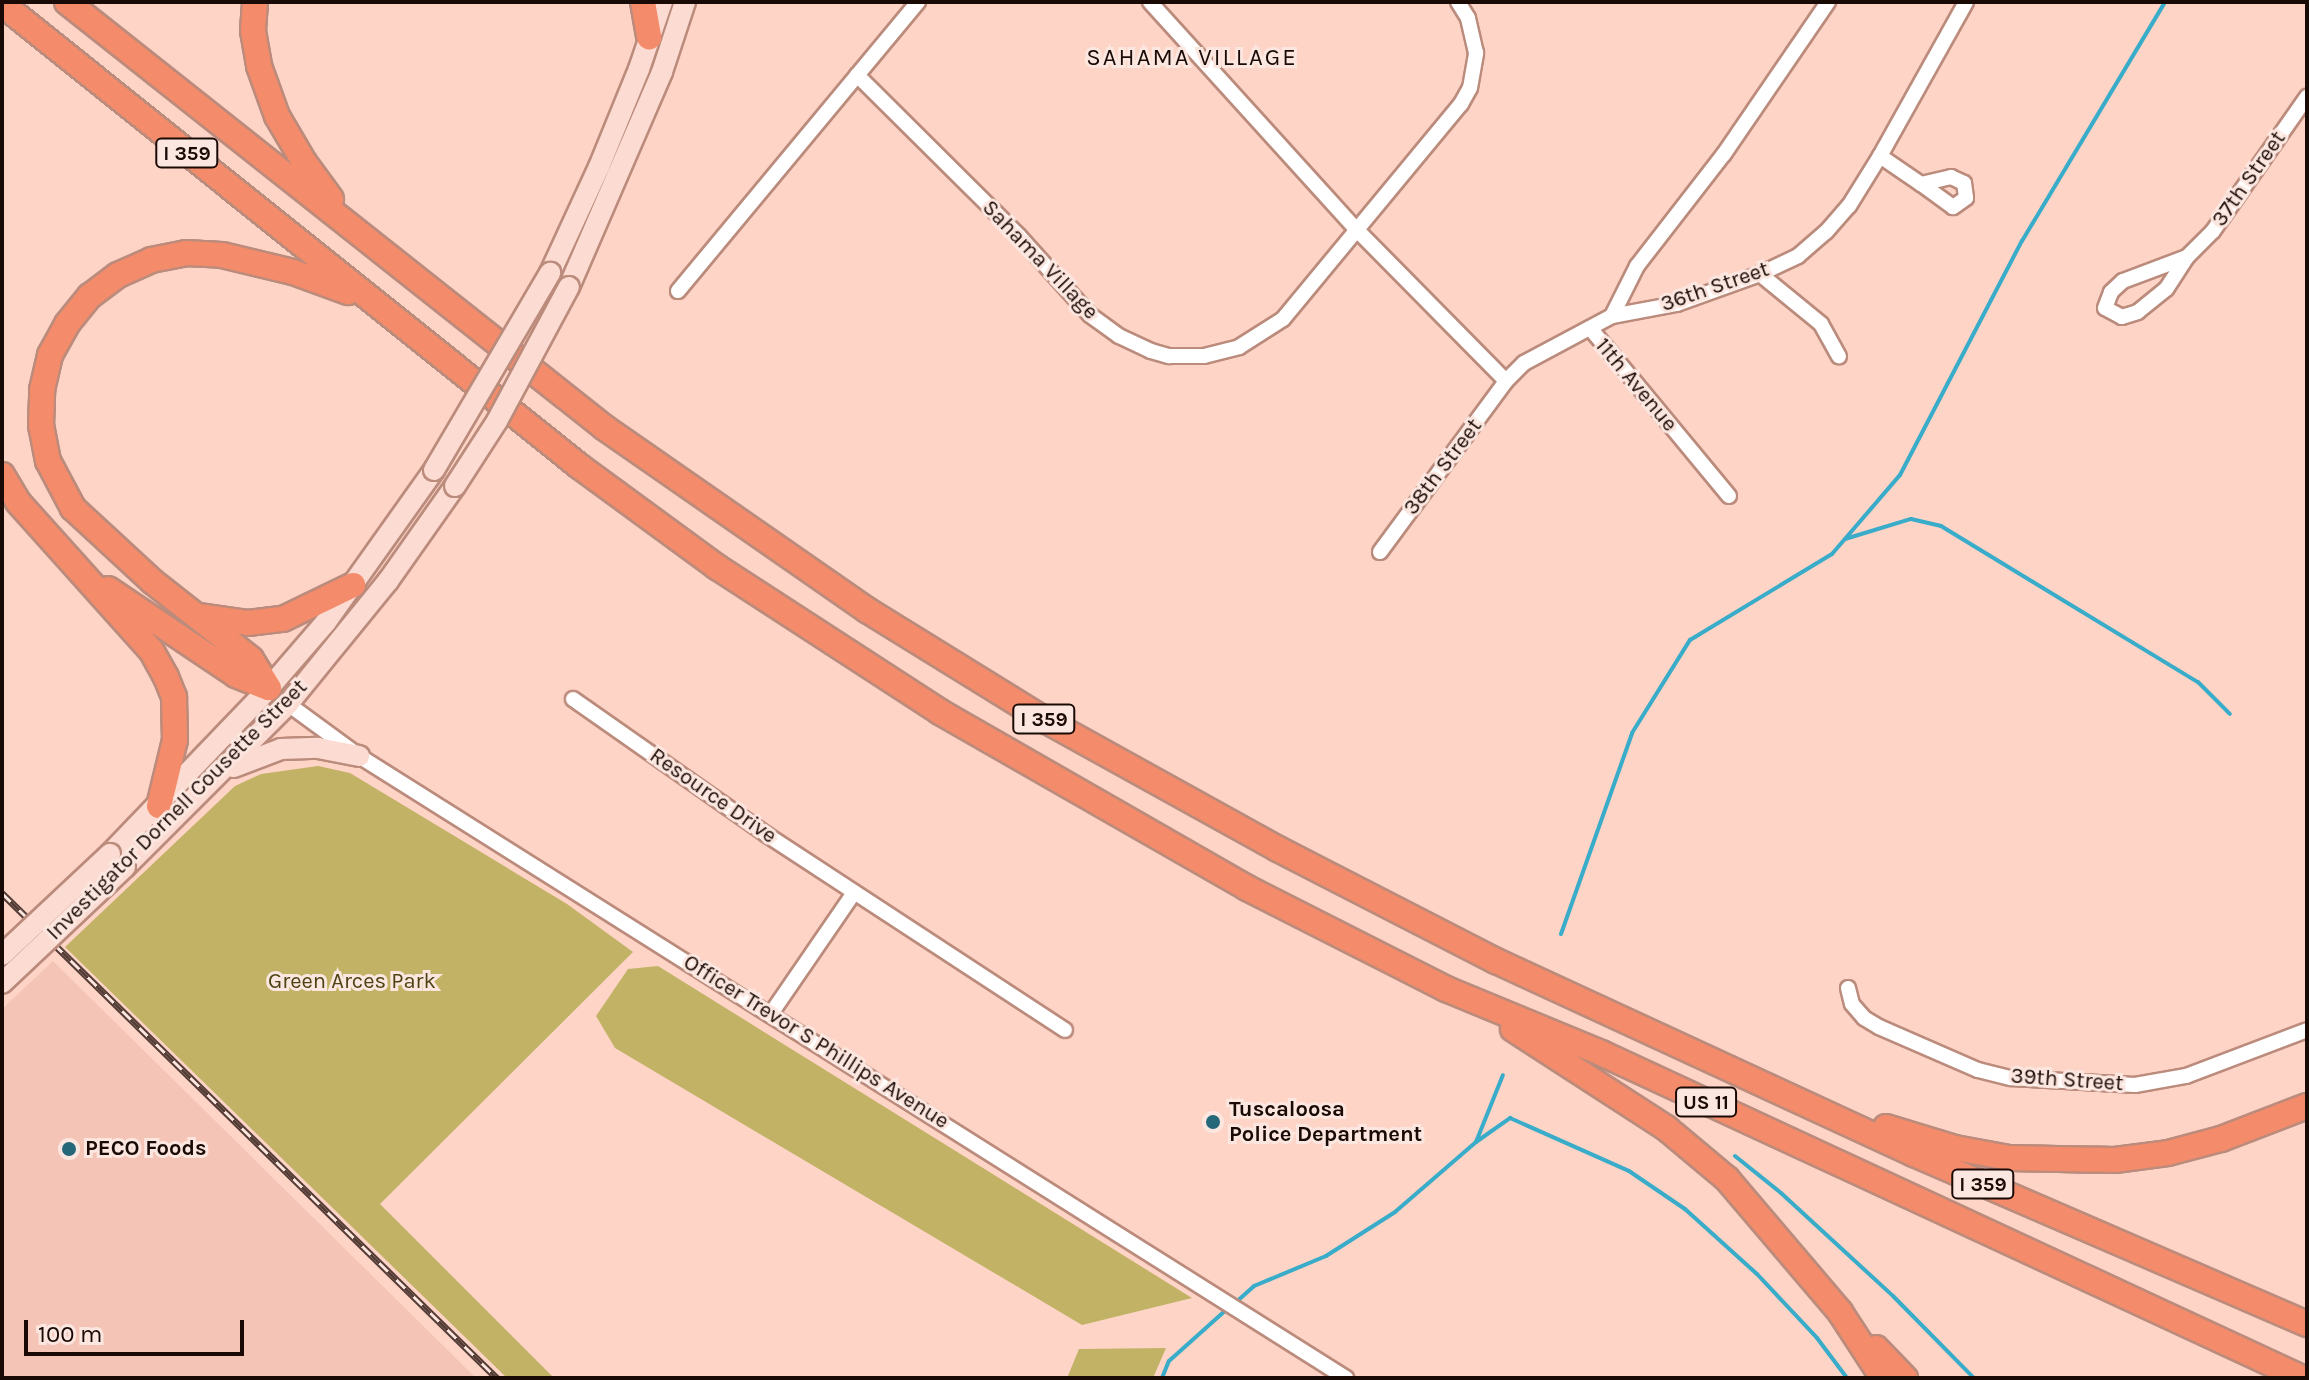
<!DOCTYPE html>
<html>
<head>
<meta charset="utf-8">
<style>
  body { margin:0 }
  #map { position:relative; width:2309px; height:1380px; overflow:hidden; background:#fed4c7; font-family:Karla,sans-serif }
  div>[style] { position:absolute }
  .built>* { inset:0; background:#f4c5b6 }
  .green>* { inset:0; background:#c1b266 }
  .stream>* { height:4px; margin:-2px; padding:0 2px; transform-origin:2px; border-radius:2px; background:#38acc9 }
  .roads { filter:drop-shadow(2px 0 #bb8b7c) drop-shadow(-2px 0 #bb8b7c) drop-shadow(0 2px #bb8b7c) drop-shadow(0 -2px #bb8b7c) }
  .minor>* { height:14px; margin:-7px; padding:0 7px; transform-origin:7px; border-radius:7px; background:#fff }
  .secondary>* { height:20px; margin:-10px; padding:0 10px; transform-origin:10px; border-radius:10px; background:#fcdcd2 }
  .motorway>* { height:24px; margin:-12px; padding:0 12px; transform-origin:12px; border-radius:12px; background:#f48b6a }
  .rail>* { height:7px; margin-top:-3.5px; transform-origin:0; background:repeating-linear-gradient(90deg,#fce7e0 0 12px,#543d36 0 24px); box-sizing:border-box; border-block:2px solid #543d36 }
  .bridges { filter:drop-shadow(2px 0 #bb8b7c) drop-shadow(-2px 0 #bb8b7c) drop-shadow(0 2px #bb8b7c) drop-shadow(0 -2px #bb8b7c) }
  .secondary-bridge>* { height:20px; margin:-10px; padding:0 10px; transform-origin:10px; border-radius:10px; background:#fcdcd2 }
  .dots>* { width:22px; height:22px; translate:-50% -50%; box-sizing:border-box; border:4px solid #fce7e0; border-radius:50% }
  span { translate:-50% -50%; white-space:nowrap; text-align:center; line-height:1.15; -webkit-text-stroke:6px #fce7e0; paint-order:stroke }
  .shield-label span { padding:2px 6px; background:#fce7e0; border:2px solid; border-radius:6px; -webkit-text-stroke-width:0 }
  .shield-label { font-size:20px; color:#1a0a05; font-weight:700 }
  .street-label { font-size:22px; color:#1a0a05 }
  .park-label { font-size:22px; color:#4c4313 }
  .poi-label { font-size:22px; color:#1a0a05; font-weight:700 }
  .left { translate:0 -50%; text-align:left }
  .neighbourhood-label { font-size:24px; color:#1a0a05; letter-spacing:2px }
  .frame { position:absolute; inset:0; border:4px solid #1a0a05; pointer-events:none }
  .scale { position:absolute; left:24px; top:1320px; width:220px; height:36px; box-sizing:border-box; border:4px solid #1a0a05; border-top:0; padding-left:10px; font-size:24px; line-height:28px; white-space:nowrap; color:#1a0a05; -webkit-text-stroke:6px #fce7e0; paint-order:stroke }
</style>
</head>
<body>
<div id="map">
  <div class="built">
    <div style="clip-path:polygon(53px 961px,476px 1378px,2px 1378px,2px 1009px)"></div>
  </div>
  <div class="green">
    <div style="clip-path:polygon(318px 766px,350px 773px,567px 904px,633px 952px,380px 1204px,554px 1378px,507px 1378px,65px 947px,235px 786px,261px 774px)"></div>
    <div style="clip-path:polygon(658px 966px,1192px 1298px,1082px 1325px,615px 1048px,596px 1016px,628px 969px)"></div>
    <div style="clip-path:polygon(1166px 1348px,1153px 1378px,1067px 1378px,1079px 1349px)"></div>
  </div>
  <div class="stream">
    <div style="left:1845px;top:539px;width:69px;rotate:-16.9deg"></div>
    <div style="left:1911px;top:519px;width:31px;rotate:13deg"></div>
    <div style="left:1941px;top:526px;width:301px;rotate:31.3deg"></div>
    <div style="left:2198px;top:682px;width:45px;rotate:45deg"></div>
    <div style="left:1561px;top:934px;width:213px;rotate:-70.5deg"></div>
    <div style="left:1632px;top:733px;width:110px;rotate:-58.1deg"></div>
    <div style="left:1690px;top:640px;width:166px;rotate:-31.2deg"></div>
    <div style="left:1832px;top:554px;width:104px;rotate:-49.3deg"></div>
    <div style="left:1900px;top:475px;width:264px;rotate:-62.5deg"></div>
    <div style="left:2022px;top:241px;width:279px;rotate:-59.1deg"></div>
    <div style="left:1476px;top:1142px;width:42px;rotate:-35.2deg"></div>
    <div style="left:1510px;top:1118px;width:130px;rotate:24deg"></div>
    <div style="left:1629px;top:1171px;width:68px;rotate:34.2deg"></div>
    <div style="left:1685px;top:1209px;width:97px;rotate:42.1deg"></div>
    <div style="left:1757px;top:1274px;width:88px;rotate:46.8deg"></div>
    <div style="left:1817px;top:1338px;width:50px;rotate:53.1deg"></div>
    <div style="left:1735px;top:1156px;width:59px;rotate:38.8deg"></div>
    <div style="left:1781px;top:1193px;width:152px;rotate:42.6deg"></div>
    <div style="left:1893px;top:1296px;width:115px;rotate:45.4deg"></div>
    <div style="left:1234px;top:1304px;width:27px;rotate:-42deg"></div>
    <div style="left:1254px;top:1286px;width:78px;rotate:-22.6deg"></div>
    <div style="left:1326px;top:1256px;width:82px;rotate:-32.5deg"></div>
    <div style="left:1395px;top:1212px;width:107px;rotate:-40.8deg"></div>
    <div style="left:1476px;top:1142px;width:72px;rotate:-68.1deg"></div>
    <div style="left:1162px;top:1378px;width:18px;rotate:-68deg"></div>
    <div style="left:1169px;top:1361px;width:78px;rotate:-41.9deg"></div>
  </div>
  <div class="roads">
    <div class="minor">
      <div style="left:1150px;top:2px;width:308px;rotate:47.8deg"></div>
      <div style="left:1357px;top:230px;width:212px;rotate:45.4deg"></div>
      <div style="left:857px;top:75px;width:228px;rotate:44.8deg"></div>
      <div style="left:1019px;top:236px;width:106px;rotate:48.1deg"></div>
      <div style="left:1090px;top:315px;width:36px;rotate:36deg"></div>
      <div style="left:1119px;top:336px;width:35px;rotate:25deg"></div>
      <div style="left:1151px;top:351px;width:19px;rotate:16deg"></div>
      <div style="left:1169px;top:356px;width:35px"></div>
      <div style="left:1204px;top:356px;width:36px;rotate:-14deg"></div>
      <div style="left:1239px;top:347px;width:52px;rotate:-32.5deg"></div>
      <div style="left:1283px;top:319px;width:279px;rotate:-50.4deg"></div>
      <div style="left:1461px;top:104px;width:18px;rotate:-61deg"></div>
      <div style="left:1470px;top:88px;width:36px;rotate:-80deg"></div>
      <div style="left:1476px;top:53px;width:36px;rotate:-103deg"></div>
      <div style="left:1468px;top:18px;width:19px;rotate:-122deg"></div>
      <div style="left:1880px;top:156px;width:50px;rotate:34.3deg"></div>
      <div style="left:1951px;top:177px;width:14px;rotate:25deg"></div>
      <div style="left:1964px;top:183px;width:15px;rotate:82deg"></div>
      <div style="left:1966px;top:198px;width:16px;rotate:145deg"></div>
      <div style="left:1953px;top:207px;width:39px;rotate:-144deg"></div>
      <div style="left:1921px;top:184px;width:31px;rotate:-13deg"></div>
      <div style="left:2187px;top:257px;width:38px;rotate:123deg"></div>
      <div style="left:2166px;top:289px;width:36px;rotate:141deg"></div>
      <div style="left:2138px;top:312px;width:17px;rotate:163deg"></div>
      <div style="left:2122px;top:317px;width:19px;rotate:-152deg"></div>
      <div style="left:2105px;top:308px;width:17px;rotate:-69deg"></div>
      <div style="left:2111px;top:292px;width:16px;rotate:-43deg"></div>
      <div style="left:2123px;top:281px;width:68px;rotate:-20.6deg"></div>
      <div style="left:2187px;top:257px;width:37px;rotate:-45deg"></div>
      <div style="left:2213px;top:231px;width:164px;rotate:-55deg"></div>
      <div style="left:1760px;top:274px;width:79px;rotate:39.3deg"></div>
      <div style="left:1821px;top:324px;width:37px;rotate:61deg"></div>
      <div style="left:678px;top:291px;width:376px;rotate:-50.3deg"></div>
      <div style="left:1612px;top:316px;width:56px;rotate:-63.4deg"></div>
      <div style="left:1637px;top:266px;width:142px;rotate:-52.2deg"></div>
      <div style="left:1724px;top:154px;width:184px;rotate:-55.6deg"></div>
      <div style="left:1590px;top:328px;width:218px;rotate:50.4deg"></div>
      <div style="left:1380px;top:552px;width:212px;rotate:-53.6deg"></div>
      <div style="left:1506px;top:381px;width:25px;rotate:-45deg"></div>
      <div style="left:1524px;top:363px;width:100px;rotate:-28.1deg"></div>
      <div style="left:1612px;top:316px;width:66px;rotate:-10.5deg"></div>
      <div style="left:1677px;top:304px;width:88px;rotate:-19.9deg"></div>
      <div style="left:1760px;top:274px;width:42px;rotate:-25.3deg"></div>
      <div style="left:1798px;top:256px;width:37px;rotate:-41deg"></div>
      <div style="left:1826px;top:232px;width:35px;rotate:-49deg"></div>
      <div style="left:1849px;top:206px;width:59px;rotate:-58.2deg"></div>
      <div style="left:1880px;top:156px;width:176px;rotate:-60.8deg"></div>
      <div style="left:573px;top:699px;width:237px;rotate:35deg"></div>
      <div style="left:767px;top:835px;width:356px;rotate:33.2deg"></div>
      <div style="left:288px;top:704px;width:88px;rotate:36.2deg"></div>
      <div style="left:359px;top:756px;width:1167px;rotate:32.22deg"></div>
      <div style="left:1848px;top:988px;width:16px;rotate:76deg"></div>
      <div style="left:1852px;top:1004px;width:18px;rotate:49deg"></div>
      <div style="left:1864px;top:1018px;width:17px;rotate:31deg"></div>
      <div style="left:1879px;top:1027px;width:108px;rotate:23.5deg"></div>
      <div style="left:1978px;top:1070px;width:34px;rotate:14deg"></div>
      <div style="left:2011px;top:1078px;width:124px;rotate:3.2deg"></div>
      <div style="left:2135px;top:1085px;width:52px;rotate:-10deg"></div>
      <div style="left:2186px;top:1076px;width:129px;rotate:-20.8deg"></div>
      <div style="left:770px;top:1015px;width:148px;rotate:-55.5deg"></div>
    </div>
    <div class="secondary">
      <div style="left:550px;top:273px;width:117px;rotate:-65.2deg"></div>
      <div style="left:599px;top:167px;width:106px;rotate:-67.8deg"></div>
      <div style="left:639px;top:69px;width:71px;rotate:-71.1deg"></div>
      <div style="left:569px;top:287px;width:234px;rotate:-66.6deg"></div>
      <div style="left:662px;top:72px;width:74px;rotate:-71.8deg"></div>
      <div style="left:234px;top:767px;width:50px;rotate:-21deg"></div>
      <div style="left:281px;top:749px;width:37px;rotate:-2deg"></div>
      <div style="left:318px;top:748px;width:42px;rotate:11deg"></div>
      <div style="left:110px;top:854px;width:230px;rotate:-46.2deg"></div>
      <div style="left:269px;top:688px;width:87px;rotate:-49.2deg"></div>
      <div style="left:326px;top:622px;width:186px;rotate:-54.6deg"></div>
      <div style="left:125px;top:867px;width:231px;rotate:-45deg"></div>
      <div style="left:288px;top:704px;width:159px;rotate:-50.9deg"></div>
      <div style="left:388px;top:581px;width:116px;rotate:-54.8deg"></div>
    </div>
    <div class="motorway">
      <div style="left:67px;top:2px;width:686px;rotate:38.37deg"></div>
      <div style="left:605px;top:428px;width:319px;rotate:34.8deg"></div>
      <div style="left:867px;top:610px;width:211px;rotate:31.7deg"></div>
      <div style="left:1047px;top:721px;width:264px;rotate:29deg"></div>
      <div style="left:1278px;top:849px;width:245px;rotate:27.2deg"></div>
      <div style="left:1496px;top:961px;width:460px;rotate:24.8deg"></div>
      <div style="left:1914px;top:1154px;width:428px;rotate:23.4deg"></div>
      <div style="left:255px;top:2px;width:29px;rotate:94deg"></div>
      <div style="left:253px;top:31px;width:36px;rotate:80deg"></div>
      <div style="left:259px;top:66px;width:53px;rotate:70.2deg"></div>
      <div style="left:277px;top:116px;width:53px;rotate:59.6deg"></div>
      <div style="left:304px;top:162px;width:46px;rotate:53.9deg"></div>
      <div style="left:643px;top:2px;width:36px;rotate:80deg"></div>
      <div style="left:2px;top:4px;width:739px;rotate:38.68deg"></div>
      <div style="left:579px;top:466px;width:171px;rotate:36.2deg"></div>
      <div style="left:717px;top:567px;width:266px;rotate:33deg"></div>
      <div style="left:940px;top:712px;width:354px;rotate:29.8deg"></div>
      <div style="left:1247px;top:888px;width:223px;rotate:26.9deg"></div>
      <div style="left:1446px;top:989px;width:168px;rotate:22.4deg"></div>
      <div style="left:1601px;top:1053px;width:773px;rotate:24.87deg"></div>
      <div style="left:2px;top:475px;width:31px;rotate:59deg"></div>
      <div style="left:18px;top:502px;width:199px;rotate:48.1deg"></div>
      <div style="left:151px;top:650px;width:31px;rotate:61deg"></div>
      <div style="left:166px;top:677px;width:22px;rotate:68deg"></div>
      <div style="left:174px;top:697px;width:43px;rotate:88.7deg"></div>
      <div style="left:175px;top:740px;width:68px;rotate:103.6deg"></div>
      <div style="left:108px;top:589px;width:154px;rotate:33.9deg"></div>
      <div style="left:236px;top:675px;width:35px;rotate:22deg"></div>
      <div style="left:200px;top:616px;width:49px;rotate:8.3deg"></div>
      <div style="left:248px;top:623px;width:35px;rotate:-7deg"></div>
      <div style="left:283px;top:619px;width:78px;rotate:-25.9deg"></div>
      <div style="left:269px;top:688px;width:34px;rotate:-122deg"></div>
      <div style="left:251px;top:659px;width:126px;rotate:-141.8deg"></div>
      <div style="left:152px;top:581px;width:108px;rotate:-137.3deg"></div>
      <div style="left:73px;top:508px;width:53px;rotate:-118deg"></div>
      <div style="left:48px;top:461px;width:36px;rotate:-101deg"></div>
      <div style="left:41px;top:426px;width:36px;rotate:-88deg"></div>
      <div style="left:42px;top:390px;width:36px;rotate:-77deg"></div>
      <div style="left:50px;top:355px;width:35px;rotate:-61deg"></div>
      <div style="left:67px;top:324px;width:36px;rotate:-51deg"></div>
      <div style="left:90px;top:296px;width:35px;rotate:-37deg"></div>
      <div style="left:118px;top:275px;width:36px;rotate:-24deg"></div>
      <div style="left:151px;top:260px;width:36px;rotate:-11deg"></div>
      <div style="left:186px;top:253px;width:36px;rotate:3deg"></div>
      <div style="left:222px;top:255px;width:73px;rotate:13.5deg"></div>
      <div style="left:293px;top:272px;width:59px;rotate:20deg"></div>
      <div style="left:1513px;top:1029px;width:182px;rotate:32.9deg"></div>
      <div style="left:1666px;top:1128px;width:80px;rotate:39.9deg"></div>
      <div style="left:1727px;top:1179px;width:175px;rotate:49.6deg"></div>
      <div style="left:1840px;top:1312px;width:79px;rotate:56.9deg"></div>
      <div style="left:1886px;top:1127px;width:72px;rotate:16.9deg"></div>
      <div style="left:1955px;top:1148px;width:55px;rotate:10.5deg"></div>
      <div style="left:2009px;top:1158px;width:106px;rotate:1.1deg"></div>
      <div style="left:2115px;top:1160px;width:53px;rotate:-7.5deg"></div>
      <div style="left:2168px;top:1153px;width:55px;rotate:-14.8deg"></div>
      <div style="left:2221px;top:1139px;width:92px;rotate:-21deg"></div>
      <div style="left:1876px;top:1348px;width:42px;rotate:46deg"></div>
    </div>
  </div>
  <div class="rail">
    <div style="left:2px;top:893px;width:693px;rotate:44.42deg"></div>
  </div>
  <div class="bridges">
    <div class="secondary-bridge">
      <div style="left:434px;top:470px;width:229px;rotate:-59.5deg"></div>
      <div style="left:455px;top:486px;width:77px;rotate:-57.1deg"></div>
      <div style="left:497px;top:421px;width:152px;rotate:-61.8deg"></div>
      <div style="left:2px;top:955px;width:148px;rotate:-43.1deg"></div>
      <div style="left:2px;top:983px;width:169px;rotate:-43.3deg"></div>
    </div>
  </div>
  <div class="dots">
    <div style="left:1213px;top:1122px;background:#246879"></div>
    <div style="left:69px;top:1149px;background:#246879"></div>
  </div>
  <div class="shield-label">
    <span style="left:187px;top:153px">I 359</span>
    <span style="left:1044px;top:719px">I 359</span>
    <span style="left:1706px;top:1102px">US 11</span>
    <span style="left:1983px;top:1184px">I 359</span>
  </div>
  <div class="street-label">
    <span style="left:2249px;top:179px;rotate:-55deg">37th Street</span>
    <span style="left:1040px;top:260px;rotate:46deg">Sahama Village</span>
    <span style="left:1715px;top:287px;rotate:-19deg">36th Street</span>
    <span style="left:1636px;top:385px;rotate:50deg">11th Avenue</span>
    <span style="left:1443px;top:467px;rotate:-53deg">38th Street</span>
    <span style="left:713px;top:796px;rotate:35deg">Resource Drive</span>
    <span style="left:177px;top:810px;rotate:-45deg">Investigator Dornell Cousette Street</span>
    <span style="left:816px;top:1042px;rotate:32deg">Officer Trevor S Phillips Avenue</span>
    <span style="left:2067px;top:1080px;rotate:4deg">39th Street</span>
  </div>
  <div class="park-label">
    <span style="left:352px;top:982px">Green Arces Park</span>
  </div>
  <div class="poi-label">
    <span class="left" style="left:1229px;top:1122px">Tuscaloosa<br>Police Department</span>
    <span class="left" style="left:85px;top:1149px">PECO Foods</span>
  </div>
  <div class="neighbourhood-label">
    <span style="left:1192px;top:58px">SAHAMA VILLAGE</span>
  </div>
  <div class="frame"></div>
  <div class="scale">100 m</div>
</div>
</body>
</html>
